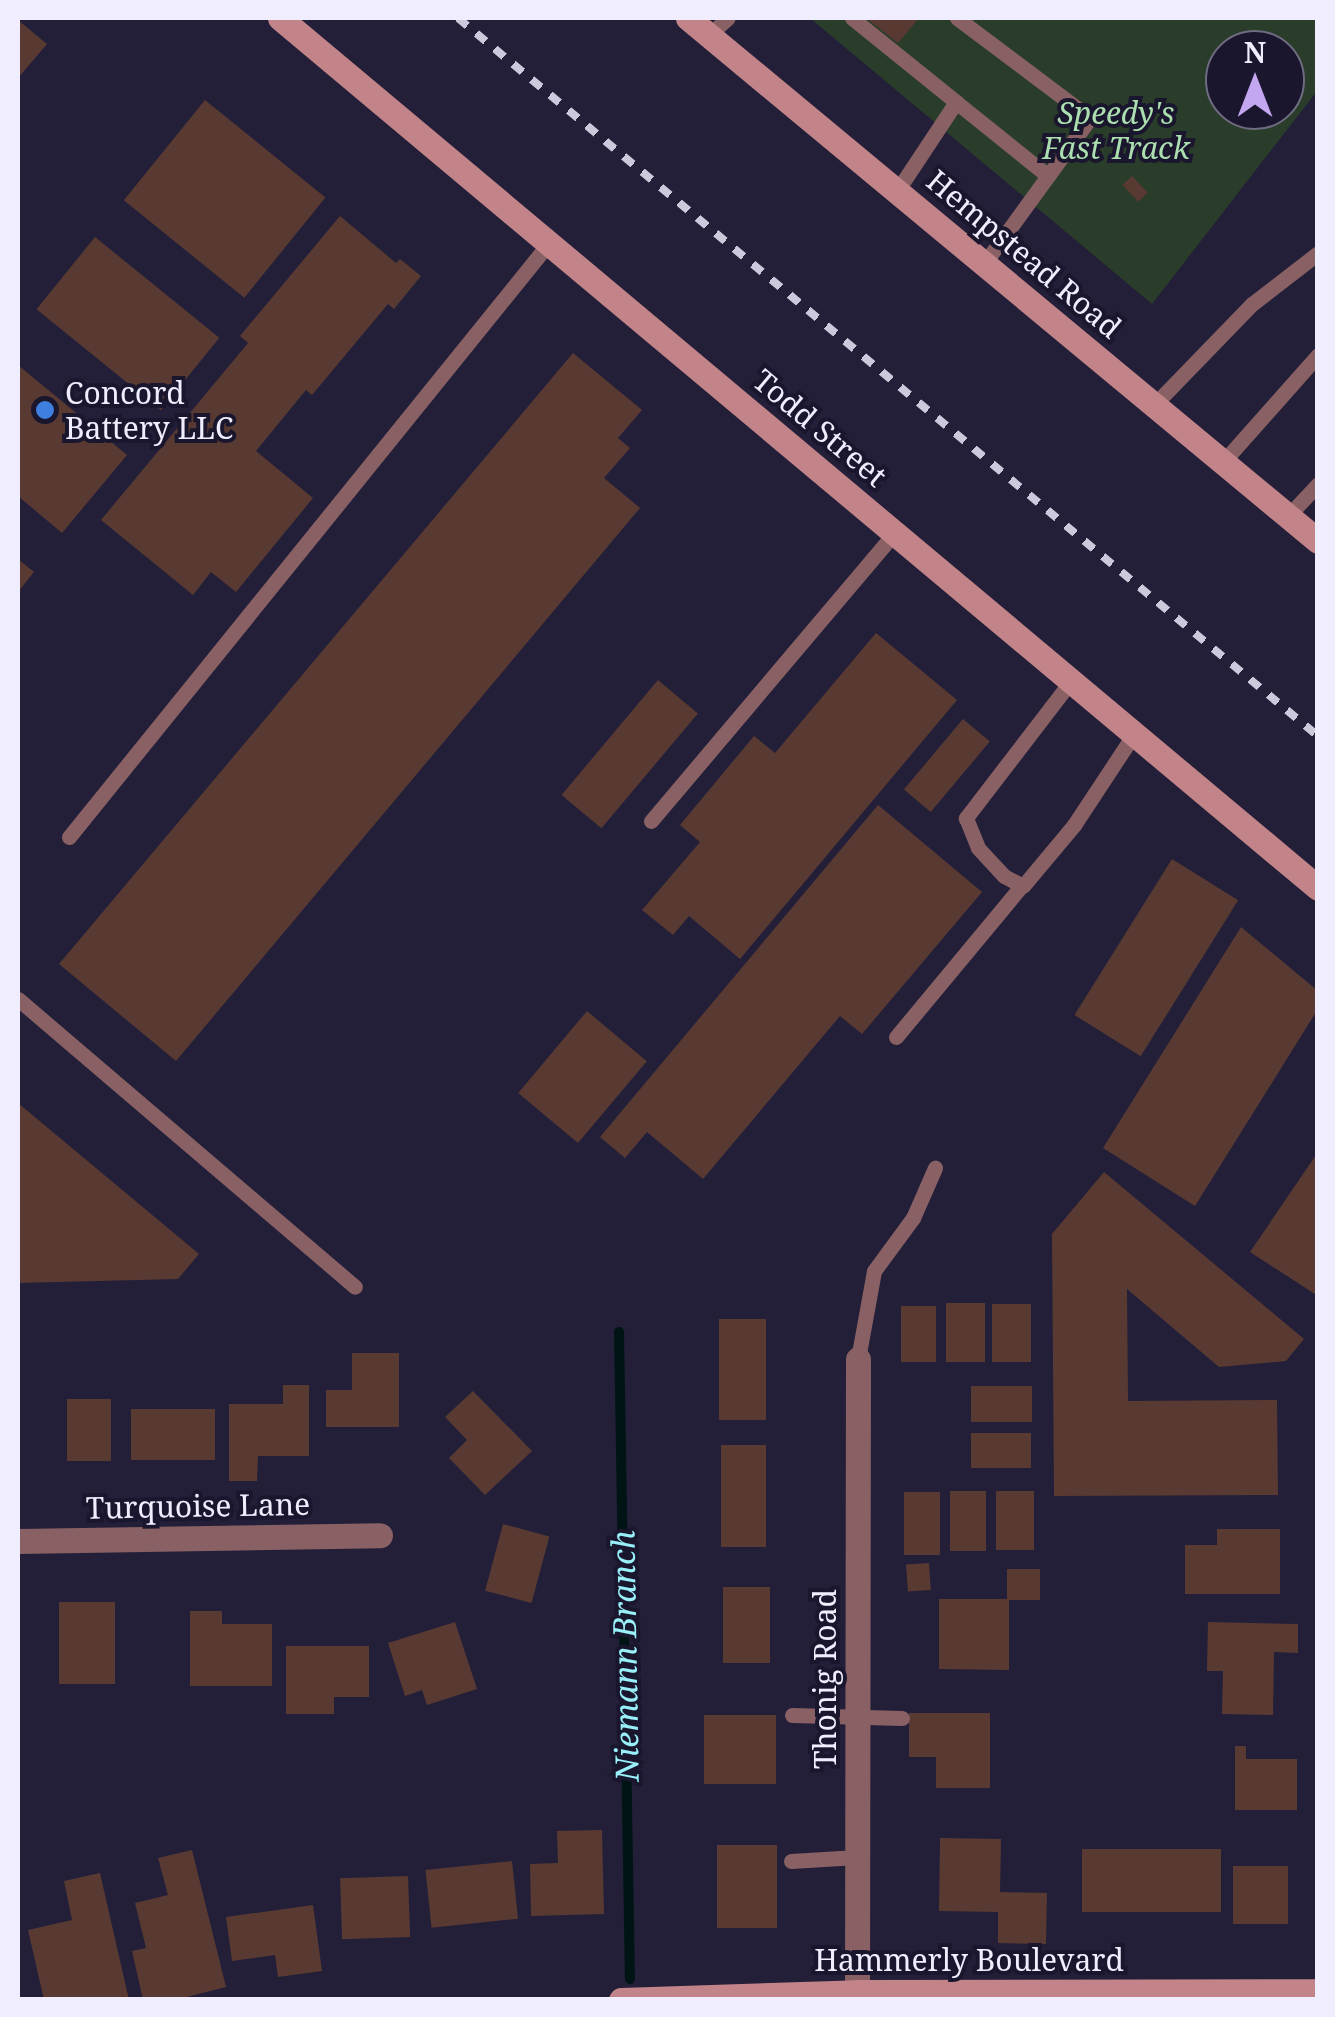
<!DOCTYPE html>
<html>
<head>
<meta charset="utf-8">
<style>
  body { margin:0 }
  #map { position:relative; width:1335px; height:2017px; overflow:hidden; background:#231f38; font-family:"Noto Serif",serif }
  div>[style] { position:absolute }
  .green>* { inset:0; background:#293d2a }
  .stream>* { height:10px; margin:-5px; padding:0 5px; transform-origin:5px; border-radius:5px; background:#001416 }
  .building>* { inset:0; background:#593a32; transform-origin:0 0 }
  .lane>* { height:15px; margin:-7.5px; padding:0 7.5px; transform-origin:7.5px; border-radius:7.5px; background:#896164 }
  .street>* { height:25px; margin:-12.5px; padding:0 12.5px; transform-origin:12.5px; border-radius:12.5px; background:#896164 }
  .secondary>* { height:25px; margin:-12.5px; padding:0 12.5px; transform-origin:12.5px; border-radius:12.5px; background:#c28488 }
  .rail>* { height:8px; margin-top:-4px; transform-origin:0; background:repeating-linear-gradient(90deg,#ccc9dc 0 12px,transparent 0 24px) }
  .dots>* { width:28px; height:28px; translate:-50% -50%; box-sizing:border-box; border:5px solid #1a162e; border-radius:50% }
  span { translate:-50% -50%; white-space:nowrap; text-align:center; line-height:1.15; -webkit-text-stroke:8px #1a162e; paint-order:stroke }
  .park-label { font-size:30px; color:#acdfb0; font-style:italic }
  .street-label { font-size:30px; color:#efedfe }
  .poi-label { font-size:30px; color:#efedfe }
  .left { translate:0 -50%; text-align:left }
  .water-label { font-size:32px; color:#99f0f8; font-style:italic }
  .frame { position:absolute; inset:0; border:20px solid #efedfe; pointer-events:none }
  .north { position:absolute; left:1205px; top:30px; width:100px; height:100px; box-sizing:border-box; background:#1a162e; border:2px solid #6f6c81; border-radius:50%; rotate:0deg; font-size:28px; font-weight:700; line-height:40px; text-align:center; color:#efedfe }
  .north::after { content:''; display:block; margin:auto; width:35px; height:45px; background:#c4a7f1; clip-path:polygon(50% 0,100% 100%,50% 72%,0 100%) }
</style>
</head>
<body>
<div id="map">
  <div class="green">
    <div style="clip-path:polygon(evenodd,810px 18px,1317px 18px,1317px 91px,1152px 304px,810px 18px,1225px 50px,1285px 50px,1285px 110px,1225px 110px,1225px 50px)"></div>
  </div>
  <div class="stream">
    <div style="left:619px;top:1332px;width:647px;rotate:89.03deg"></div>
  </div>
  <div class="building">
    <div style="clip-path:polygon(866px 18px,919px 18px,898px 43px)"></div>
    <div style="clip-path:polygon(18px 20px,47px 44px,18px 78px)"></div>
    <div style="clip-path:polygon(1257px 32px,1276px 44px,1272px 50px,1250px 42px)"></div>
    <div style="left:205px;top:100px;width:155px;height:129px;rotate:39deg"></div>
    <div style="left:1132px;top:176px;width:23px;height:13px;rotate:47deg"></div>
    <div style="clip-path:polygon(340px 216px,396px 263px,400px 259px,421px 276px,394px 309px,388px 304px,312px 395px,306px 390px,256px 451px,313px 498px,236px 592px,211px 572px,193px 595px,101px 520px,248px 343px,240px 336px)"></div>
    <div style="left:95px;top:237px;width:160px;height:93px;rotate:39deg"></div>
    <div style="clip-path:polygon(573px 353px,642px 410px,618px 438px,630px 448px,604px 478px,640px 508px,176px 1061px,59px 964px)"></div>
    <div style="clip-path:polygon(18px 365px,127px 455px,62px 533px,18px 496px)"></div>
    <div style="clip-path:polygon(18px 559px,34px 572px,18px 592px)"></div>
    <div style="clip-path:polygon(876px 633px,957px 700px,740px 959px,689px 916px,673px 935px,642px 910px,700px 842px,680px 825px,754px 736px,775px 753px)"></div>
    <div style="left:658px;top:680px;width:52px;height:150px;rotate:40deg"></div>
    <div style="left:963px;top:719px;width:35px;height:92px;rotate:40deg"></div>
    <div style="clip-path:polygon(878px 805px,982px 892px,862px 1034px,840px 1016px,703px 1179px,647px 1132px,625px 1158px,600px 1137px)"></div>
    <div style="left:1172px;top:859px;width:78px;height:184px;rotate:32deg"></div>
    <div style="clip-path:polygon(1241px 927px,1318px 991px,1318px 1009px,1195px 1206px,1103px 1148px)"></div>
    <div style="left:587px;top:1011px;width:78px;height:107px;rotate:40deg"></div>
    <div style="clip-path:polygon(18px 1103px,199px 1254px,178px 1279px,18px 1283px)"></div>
    <div style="clip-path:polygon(1318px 1152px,1318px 1296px,1250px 1252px)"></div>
    <div style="clip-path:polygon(1104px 1172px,1304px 1339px,1286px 1361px,1219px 1367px,1127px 1289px,1128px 1401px,1277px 1400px,1278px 1495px,1054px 1496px,1052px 1234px)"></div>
    <div style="left:946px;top:1303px;width:39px;height:59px"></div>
    <div style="left:992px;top:1304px;width:39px;height:58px"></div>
    <div style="left:901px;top:1306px;width:35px;height:56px"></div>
    <div style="left:719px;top:1319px;width:47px;height:101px"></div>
    <div style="clip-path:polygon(352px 1353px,399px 1353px,399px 1427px,326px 1427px,326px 1390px,352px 1390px)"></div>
    <div style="clip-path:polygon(283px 1385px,309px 1385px,309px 1456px,258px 1456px,257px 1481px,229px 1481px,229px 1404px,283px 1404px)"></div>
    <div style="left:971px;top:1386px;width:61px;height:36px"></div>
    <div style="clip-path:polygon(473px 1391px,532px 1451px,485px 1495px,449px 1458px,467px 1440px,445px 1417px)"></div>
    <div style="left:67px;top:1399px;width:44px;height:62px"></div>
    <div style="left:131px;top:1409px;width:84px;height:51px"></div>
    <div style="left:971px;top:1433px;width:60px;height:35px"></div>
    <div style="left:721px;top:1445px;width:45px;height:102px"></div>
    <div style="left:950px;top:1491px;width:36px;height:60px"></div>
    <div style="left:996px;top:1491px;width:38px;height:59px"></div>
    <div style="left:904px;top:1492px;width:36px;height:63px"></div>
    <div style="left:503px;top:1524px;width:48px;height:69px;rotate:15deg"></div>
    <div style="clip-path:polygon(1217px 1529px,1280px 1529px,1280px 1594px,1185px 1594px,1185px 1545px,1217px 1545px)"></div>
    <div style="left:929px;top:1563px;width:27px;height:23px;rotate:86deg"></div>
    <div style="clip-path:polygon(1007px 1569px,1040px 1569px,1040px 1600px,1009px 1600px,1009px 1670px,939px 1669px,939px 1599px,1007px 1599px)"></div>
    <div style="left:723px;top:1587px;width:47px;height:76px"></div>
    <div style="left:59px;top:1602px;width:56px;height:82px"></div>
    <div style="clip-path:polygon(190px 1611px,222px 1611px,222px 1624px,272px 1624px,272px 1686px,190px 1686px)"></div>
    <div style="clip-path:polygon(455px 1622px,477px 1689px,427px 1705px,422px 1690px,405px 1696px,388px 1643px)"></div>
    <div style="clip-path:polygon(1208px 1622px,1298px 1624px,1298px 1653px,1274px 1652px,1273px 1715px,1222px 1714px,1223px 1671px,1207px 1671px)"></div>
    <div style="clip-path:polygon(286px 1646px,369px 1646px,369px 1697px,334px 1697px,334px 1714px,286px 1714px)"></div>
    <div style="clip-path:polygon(909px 1713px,990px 1713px,990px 1788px,936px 1788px,936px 1757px,909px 1757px)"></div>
    <div style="left:704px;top:1715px;width:72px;height:69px"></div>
    <div style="clip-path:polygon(1235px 1746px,1246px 1746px,1246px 1759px,1297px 1759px,1297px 1810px,1235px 1810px)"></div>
    <div style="clip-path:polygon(602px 1830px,604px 1914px,531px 1916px,530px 1864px,558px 1863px,557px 1831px)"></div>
    <div style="clip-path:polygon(940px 1838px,1001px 1839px,1000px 1892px,1047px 1893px,1046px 1944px,998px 1943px,998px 1912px,939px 1911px)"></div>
    <div style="left:717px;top:1845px;width:60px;height:83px"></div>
    <div style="left:1082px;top:1849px;width:139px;height:63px"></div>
    <div style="clip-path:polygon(192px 1850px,226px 1987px,175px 2000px,143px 2000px,132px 1951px,146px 1948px,135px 1903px,168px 1895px,158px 1858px)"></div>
    <div style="left:512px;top:1861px;width:58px;height:87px;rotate:84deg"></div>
    <div style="left:1233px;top:1866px;width:55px;height:58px"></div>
    <div style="clip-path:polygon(100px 1873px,129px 2000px,44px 2000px,28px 1930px,72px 1920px,64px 1881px)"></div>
    <div style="left:408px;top:1876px;width:61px;height:68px;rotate:88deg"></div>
    <div style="clip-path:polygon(313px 1905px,322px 1971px,278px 1977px,275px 1955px,232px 1961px,226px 1917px)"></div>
  </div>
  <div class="lane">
    <div style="left:852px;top:18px;width:134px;rotate:38.9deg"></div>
    <div style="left:957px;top:18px;width:166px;rotate:36.9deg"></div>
    <div style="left:1090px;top:118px;width:180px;rotate:126deg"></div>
    <div style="left:709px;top:35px;width:25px;rotate:-42deg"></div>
    <div style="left:897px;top:191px;width:107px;rotate:-56.5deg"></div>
    <div style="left:956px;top:102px;width:118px;rotate:38.8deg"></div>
    <div style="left:1154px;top:405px;width:141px;rotate:-45.9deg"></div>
    <div style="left:1252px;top:304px;width:83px;rotate:-37.7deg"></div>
    <div style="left:1223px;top:462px;width:143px;rotate:-48.4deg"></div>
    <div style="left:1288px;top:516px;width:44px;rotate:-46.8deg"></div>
    <div style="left:1071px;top:681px;width:173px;rotate:127.5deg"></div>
    <div style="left:966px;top:818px;width:32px;rotate:68deg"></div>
    <div style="left:978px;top:848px;width:38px;rotate:47deg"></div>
    <div style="left:1004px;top:876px;width:21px;rotate:28deg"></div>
    <div style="left:1023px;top:886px;width:80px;rotate:-50.1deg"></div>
    <div style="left:1074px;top:825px;width:109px;rotate:-56.6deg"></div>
    <div style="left:651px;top:821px;width:377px;rotate:-49.8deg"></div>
    <div style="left:69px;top:837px;width:764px;rotate:-51.06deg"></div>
    <div style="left:18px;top:999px;width:443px;rotate:40.5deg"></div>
    <div style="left:896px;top:1037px;width:199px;rotate:-50.3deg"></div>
    <div style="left:858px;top:1359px;width:89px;rotate:-79.7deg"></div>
    <div style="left:874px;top:1271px;width:66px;rotate:-53.7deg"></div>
    <div style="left:913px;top:1218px;width:55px;rotate:-66.3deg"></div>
    <div style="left:792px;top:1715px;width:110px;rotate:1.6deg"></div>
    <div style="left:791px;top:1861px;width:66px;rotate:-3.5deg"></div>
  </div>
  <div class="street">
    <div style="left:18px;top:1541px;width:362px;rotate:-0.9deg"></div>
    <div style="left:857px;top:2000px;width:641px;rotate:-89.91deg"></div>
  </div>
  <div class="secondary">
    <div style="left:280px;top:18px;width:1354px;rotate:39.97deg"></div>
    <div style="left:688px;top:18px;width:819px;rotate:39.7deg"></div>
    <div style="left:621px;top:2000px;width:236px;rotate:-1.9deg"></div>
    <div style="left:857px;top:1992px;width:461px;rotate:-0.1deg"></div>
  </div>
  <div class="rail">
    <div style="left:458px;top:18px;width:1120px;rotate:39.86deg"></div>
  </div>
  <div class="dots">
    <div style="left:45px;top:410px;background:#3f7fe0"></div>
  </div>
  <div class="park-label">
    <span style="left:1116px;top:130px">Speedy's<br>Fast Track</span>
  </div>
  <div class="street-label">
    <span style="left:1024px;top:254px;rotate:40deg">Hempstead Road</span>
    <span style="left:820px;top:428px;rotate:40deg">Todd Street</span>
    <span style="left:198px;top:1506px;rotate:-1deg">Turquoise Lane</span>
    <span style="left:825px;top:1679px;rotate:-90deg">Thonig Road</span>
    <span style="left:969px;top:1960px">Hammerly Boulevard</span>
  </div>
  <div class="poi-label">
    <span class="left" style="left:65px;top:410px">Concord<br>Battery LLC</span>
  </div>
  <div class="water-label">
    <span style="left:625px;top:1656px;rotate:-91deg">Niemann Branch</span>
  </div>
  <div class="frame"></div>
  <div class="north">N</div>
</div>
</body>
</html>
